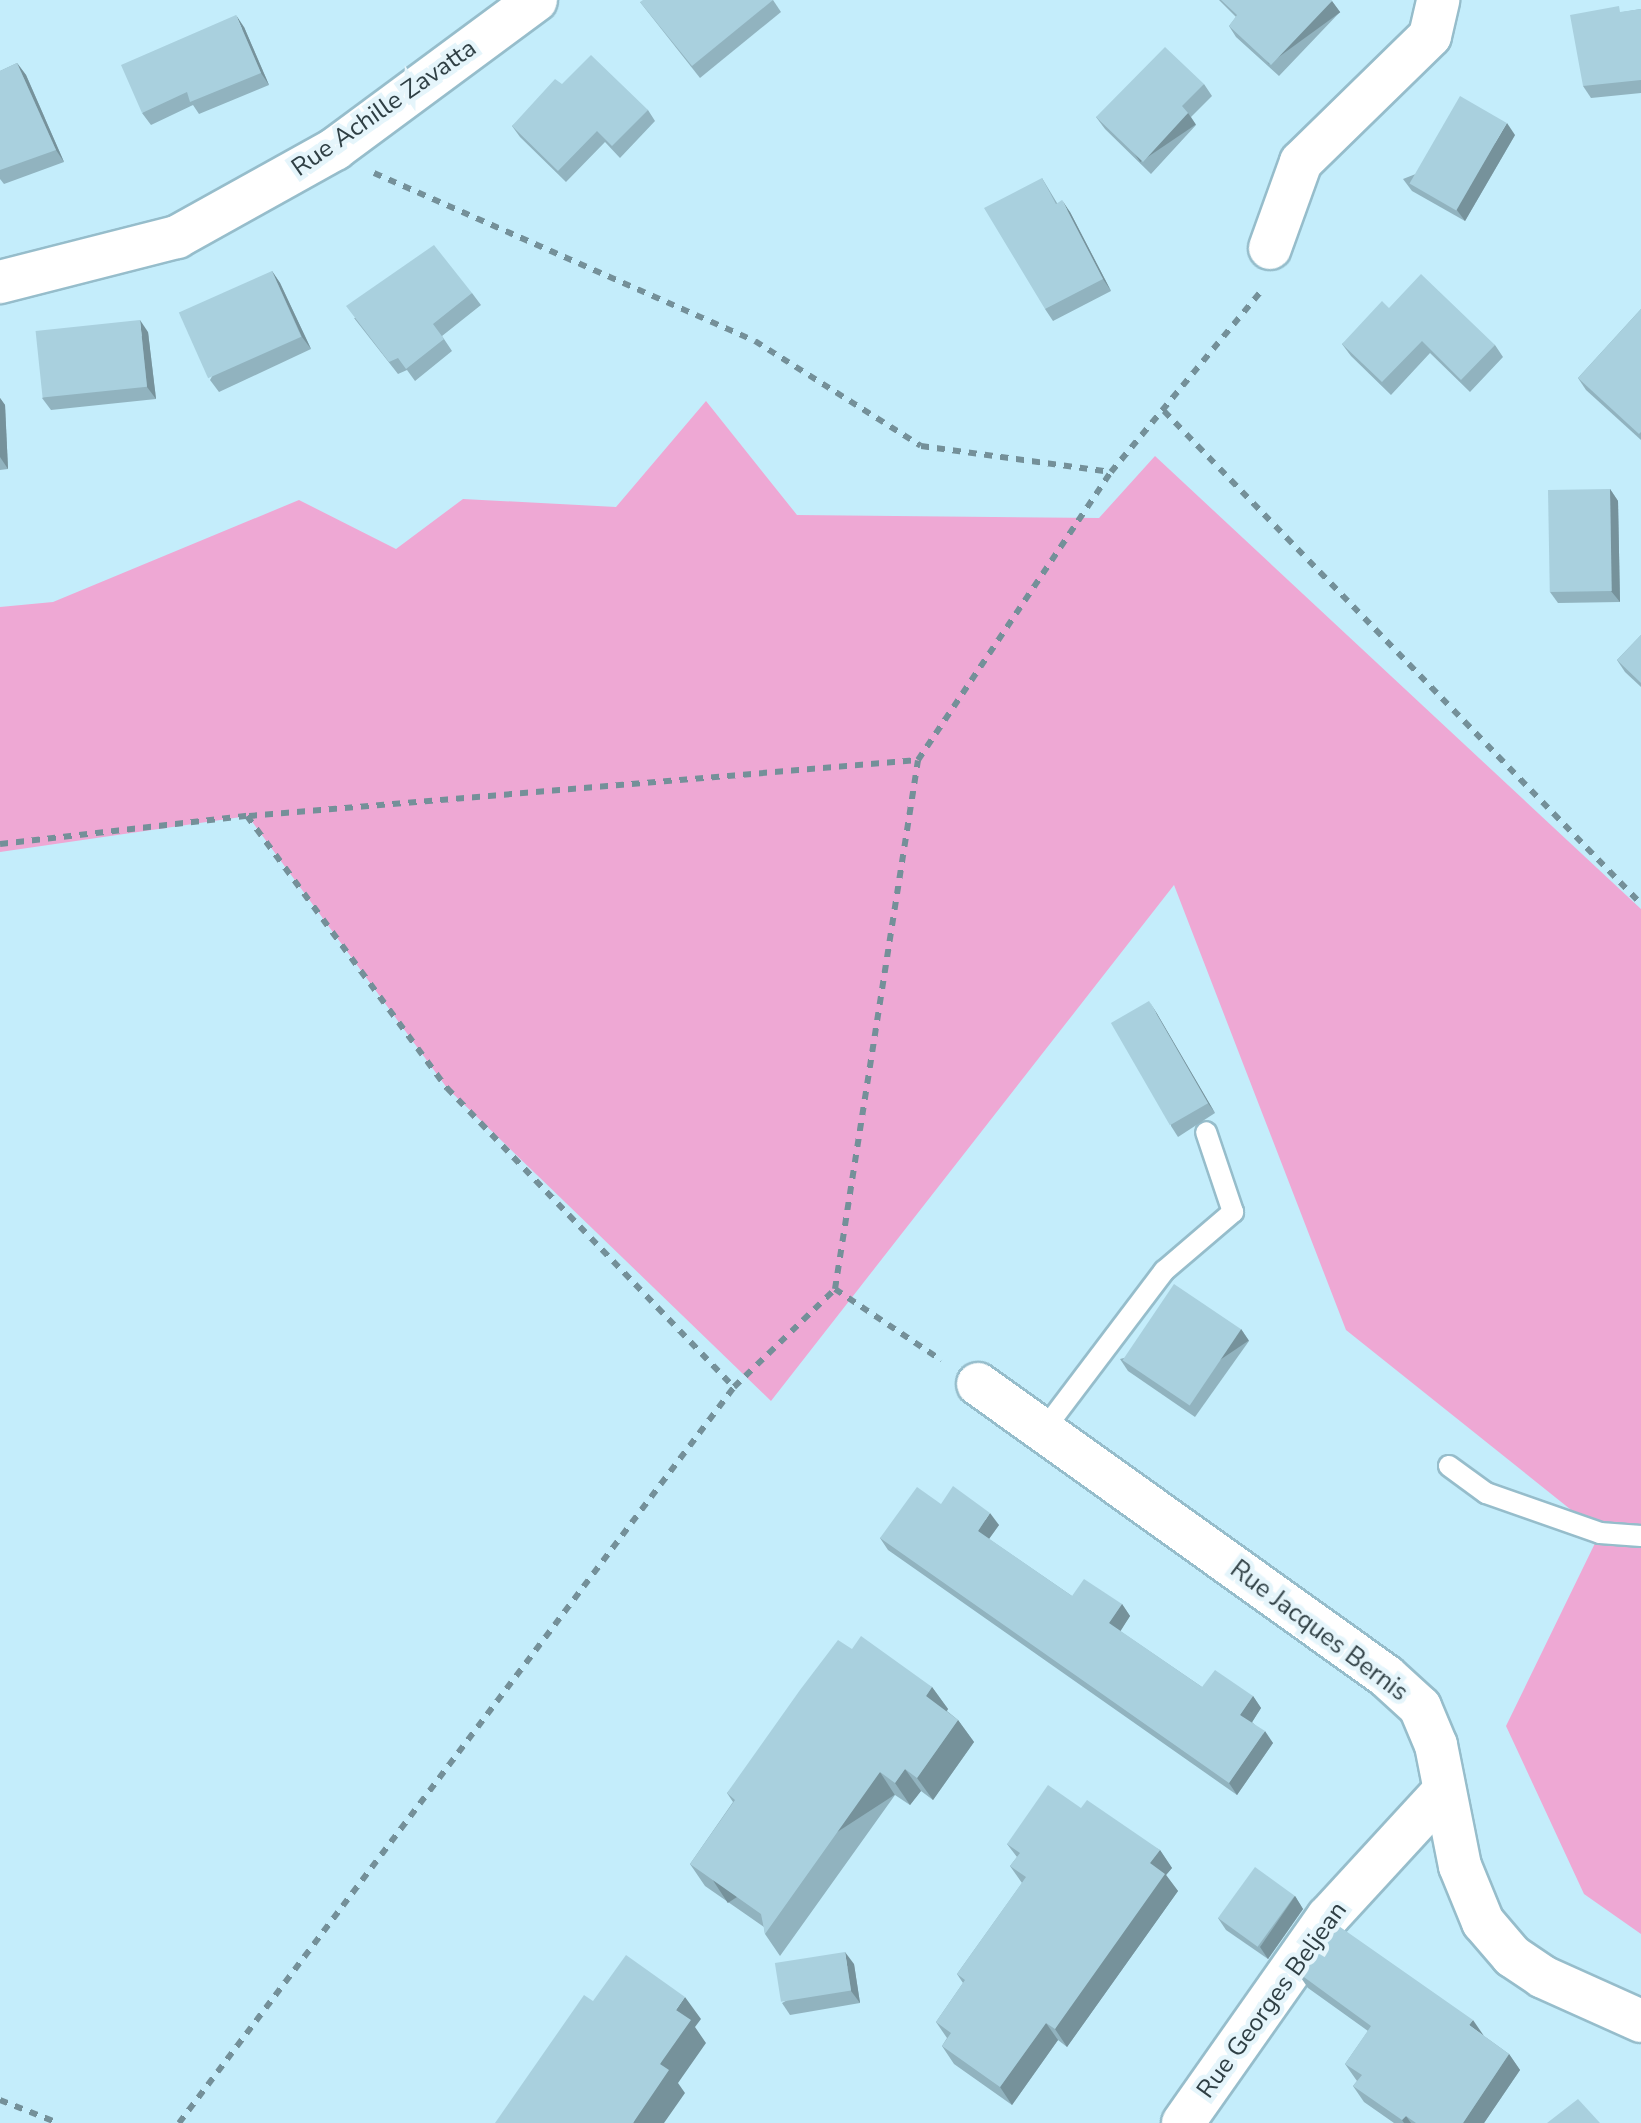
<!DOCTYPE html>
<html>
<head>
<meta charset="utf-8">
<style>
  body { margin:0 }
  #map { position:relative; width:1641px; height:2123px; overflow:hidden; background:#c4edfb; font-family:"Nunito Sans",sans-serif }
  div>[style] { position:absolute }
  .green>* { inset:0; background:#eea8d4 }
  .path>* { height:6px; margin-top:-3px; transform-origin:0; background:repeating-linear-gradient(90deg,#749099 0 8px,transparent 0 16px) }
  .roads { filter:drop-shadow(2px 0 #96bdcb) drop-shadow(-2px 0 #96bdcb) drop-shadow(0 2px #96bdcb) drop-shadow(0 -2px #96bdcb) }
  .lane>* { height:20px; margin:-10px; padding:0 10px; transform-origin:10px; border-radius:10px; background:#fff }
  .street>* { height:42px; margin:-21px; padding:0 21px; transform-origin:21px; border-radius:21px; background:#fff }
  .wall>* { inset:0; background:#91b3bf }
  .shaded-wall>* { inset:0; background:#76929b; transform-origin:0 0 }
  .building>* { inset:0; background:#a9d0de; transform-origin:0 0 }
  span { translate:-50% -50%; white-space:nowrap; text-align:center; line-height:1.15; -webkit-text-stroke:9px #e5f5fb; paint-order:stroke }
  .street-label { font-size:25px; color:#2f3f44 }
</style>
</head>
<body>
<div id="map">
  <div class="green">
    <div style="clip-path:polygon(706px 401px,797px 515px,1099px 518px,1155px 456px,1641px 909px,1641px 1934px,1584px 1894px,1506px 1726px,1600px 1533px,1346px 1330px,1174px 885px,771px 1401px,447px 1088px,248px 816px,0 852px,0 607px,53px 602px,299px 500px,396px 549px,463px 499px,616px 507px)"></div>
  </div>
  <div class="path">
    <div style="left:374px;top:173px;width:416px;rotate:23.8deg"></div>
    <div style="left:755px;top:341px;width:196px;rotate:32.3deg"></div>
    <div style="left:921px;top:446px;width:192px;rotate:7.8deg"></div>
    <div style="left:1111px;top:472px;width:236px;rotate:-50.3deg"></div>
    <div style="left:1164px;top:411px;width:686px;rotate:45.94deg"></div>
    <div style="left:249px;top:816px;width:671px;rotate:-4.78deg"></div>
    <div style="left:0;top:844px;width:249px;rotate:-6.5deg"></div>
    <div style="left:247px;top:816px;width:338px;rotate:53.7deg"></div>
    <div style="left:447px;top:1088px;width:414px;rotate:46.2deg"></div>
    <div style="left:734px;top:1387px;width:141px;rotate:-44.1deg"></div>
    <div style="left:835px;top:1289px;width:128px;rotate:33.8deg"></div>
    <div style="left:835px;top:1289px;width:535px;rotate:-81.08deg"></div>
    <div style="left:918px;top:760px;width:347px;rotate:-56.2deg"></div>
    <div style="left:0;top:2100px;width:62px;rotate:21.6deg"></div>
    <div style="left:179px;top:2123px;width:922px;rotate:-52.98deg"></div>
  </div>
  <div class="roads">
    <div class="lane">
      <div style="left:1043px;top:1431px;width:201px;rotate:-52.9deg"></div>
      <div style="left:1164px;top:1271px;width:91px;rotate:-40.5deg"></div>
      <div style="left:1233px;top:1212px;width:84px;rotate:-108.6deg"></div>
      <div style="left:1449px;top:1466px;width:46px;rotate:36.1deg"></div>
      <div style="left:1486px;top:1493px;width:121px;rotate:19.3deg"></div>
      <div style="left:1600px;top:1533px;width:41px;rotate:4.2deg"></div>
    </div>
    <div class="street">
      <div style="left:1270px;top:248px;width:91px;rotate:-70.2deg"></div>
      <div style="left:1301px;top:162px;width:180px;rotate:-44.3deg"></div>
      <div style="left:1430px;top:36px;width:37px;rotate:-77deg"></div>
      <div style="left:0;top:282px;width:183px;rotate:-14.3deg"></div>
      <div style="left:177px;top:237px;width:181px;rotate:-29.1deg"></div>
      <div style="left:335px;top:149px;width:250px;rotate:-36.5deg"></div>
      <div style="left:978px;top:1384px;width:502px;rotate:35.59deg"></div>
      <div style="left:1386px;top:1676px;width:46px;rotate:42.4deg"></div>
      <div style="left:1420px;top:1707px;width:41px;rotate:67.2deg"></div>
      <div style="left:1436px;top:1745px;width:123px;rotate:78.8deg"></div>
      <div style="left:1460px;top:1866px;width:61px;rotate:67.7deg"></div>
      <div style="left:1483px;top:1922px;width:45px;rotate:49.5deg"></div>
      <div style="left:1512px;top:1956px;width:37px;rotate:34deg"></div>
      <div style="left:1543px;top:1977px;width:107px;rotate:24.2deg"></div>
      <div style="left:1183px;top:2123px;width:252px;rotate:-54.9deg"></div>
      <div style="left:1328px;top:1917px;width:171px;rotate:-47.4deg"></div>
    </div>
  </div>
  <div class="wall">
    <div style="clip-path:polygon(773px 0,781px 12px,700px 78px,640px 2px)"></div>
    <div style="clip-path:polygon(1219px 0,1331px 0,1340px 12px,1279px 76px,1236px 37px,1229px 26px,1236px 17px)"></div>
    <div style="clip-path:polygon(1641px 9px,1641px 93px,1591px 98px,1583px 86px,1623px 12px)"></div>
    <div style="clip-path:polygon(244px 27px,269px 85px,199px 114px,193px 105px,151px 125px,142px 113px)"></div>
    <div style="clip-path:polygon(17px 63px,26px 75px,64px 162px,4px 184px,0 179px,0 71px)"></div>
    <div style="clip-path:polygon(562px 84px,648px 110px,655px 121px,620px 158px,605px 142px,566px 182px,520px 137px,512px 126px)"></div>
    <div style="clip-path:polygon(1204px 84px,1212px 96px,1191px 117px,1196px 125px,1151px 174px,1105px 129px,1096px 117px)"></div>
    <div style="clip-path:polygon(1515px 135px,1465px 221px,1412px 191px,1403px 179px)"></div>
    <div style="clip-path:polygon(1042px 178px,1057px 203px,1070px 212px,1111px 291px,1053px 321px,1045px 309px)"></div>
    <div style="clip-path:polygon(272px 271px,280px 283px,311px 349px,219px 392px,210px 380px)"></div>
    <div style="clip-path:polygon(472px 293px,481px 305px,442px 336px,452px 351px,415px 381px,407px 370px,398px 374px,354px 318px)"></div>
    <div style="clip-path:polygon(1389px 308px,1495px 345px,1503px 357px,1470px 392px,1430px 353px,1391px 395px,1351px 356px,1342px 344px)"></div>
    <div style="clip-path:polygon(1641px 309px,1641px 440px,1586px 390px,1578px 378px)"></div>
    <div style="clip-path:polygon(148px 332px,156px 399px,51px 410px,42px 398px)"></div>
    <div style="clip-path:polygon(0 398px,5px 405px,8px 469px,0 470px)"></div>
    <div style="clip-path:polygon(1610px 489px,1618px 501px,1620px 602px,1558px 603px,1550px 592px)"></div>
    <div style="clip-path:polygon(1641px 635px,1641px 687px,1625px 672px,1617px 660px)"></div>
    <div style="clip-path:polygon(1156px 1012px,1215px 1113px,1178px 1137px,1171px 1126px)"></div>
    <div style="clip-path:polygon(1241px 1329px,1249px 1341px,1195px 1417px,1128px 1371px,1120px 1359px)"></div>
    <div style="clip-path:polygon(941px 1504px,999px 1525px,989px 1539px,1072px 1596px,1122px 1604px,1130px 1616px,1120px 1631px,1202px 1687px,1253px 1696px,1261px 1708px,1252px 1722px,1273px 1743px,1237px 1795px,888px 1550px,880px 1538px)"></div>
    <div style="clip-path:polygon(852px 1649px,932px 1687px,948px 1709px,947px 1711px,958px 1720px,974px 1742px,933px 1800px,921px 1791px,910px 1805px,895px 1795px,780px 1956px,765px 1934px,764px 1927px,705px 1886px,690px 1864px,733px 1802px,727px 1793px)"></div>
    <div style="clip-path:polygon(1081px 1808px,1160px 1850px,1172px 1868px,1166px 1875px,1178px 1891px,1067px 2047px,1058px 2040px,1012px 2105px,954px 2064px,942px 2046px,947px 2038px,936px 2022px,963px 1983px,957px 1974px,1022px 1883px,1010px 1866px,1017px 1857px,1007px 1844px)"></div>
    <div style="clip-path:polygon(1295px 1896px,1303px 1909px,1268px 1959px,1226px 1930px,1218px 1918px)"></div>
    <div style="clip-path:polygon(854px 1964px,860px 2003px,790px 2015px,782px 2003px)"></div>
    <div style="clip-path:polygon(1297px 1972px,1484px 2036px,1509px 2054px,1520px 2070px,1484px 2123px,1394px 2123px,1364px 2102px,1353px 2086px,1357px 2081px,1345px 2064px,1368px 2031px,1308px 1988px)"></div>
  </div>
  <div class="shaded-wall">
    <div style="left:1332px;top:1px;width:14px;height:88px;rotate:54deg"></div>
    <div style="clip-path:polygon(236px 15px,244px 27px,269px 85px,261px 73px)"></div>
    <div style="clip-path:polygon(17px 63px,26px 75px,64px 162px,56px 150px)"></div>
    <div style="left:1188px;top:113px;width:14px;height:67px;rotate:56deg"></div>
    <div style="clip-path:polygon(1507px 123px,1515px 135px,1465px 221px,1456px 209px)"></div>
    <div style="clip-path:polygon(1062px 200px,1070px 212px,1111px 291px,1103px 279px)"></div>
    <div style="clip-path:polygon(272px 271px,280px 283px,311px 349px,302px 337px)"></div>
    <div style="clip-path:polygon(140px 320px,148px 332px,156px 399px,147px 387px)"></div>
    <div style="clip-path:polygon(0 398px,5px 405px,8px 469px,0 457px)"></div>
    <div style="clip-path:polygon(1610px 489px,1618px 501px,1620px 602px,1611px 591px)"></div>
    <div style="clip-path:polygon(1149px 1001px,1156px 1012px,1215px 1113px,1208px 1103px)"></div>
    <div style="left:1241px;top:1329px;width:14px;height:93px;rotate:56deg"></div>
    <div style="clip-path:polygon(990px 1513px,999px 1525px,986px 1543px,978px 1531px)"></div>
    <div style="clip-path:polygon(1122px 1604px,1130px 1616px,1118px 1635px,1109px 1623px)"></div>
    <div style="clip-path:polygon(932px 1687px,948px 1709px,941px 1719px,926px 1696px)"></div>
    <div style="clip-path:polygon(1253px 1696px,1261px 1708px,1249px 1727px,1240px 1715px)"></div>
    <div style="clip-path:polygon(958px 1720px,974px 1742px,933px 1800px,917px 1778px)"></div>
    <div style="clip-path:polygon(1265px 1731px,1273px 1743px,1237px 1795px,1229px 1783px)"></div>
    <div style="clip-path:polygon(905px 1769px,921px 1791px,910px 1805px,895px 1783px)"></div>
    <div style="left:880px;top:1772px;width:27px;height:199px;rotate:57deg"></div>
    <div style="clip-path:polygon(1160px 1850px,1172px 1868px,1166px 1875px,1178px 1891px,1067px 2047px,1055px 2029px,1150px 1863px)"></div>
    <div style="clip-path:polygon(1295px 1896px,1303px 1909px,1268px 1959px,1260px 1947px)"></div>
    <div style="clip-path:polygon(845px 1952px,854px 1964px,860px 2003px,851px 1991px)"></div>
    <div style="clip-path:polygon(685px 1997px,701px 2019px,695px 2027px,706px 2043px,678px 2083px,685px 2093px,664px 2123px,633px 2123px,660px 2064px,676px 2010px)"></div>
    <div style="clip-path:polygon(1473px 2020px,1484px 2036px,1469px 2025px)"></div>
    <div style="clip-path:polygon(1046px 2023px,1058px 2040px,1012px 2105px,1000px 2087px)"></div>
    <div style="clip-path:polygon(1509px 2054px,1520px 2070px,1484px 2123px,1463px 2123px)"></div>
    <div style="clip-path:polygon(1406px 2116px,1411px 2123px,1404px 2123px,1402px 2120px)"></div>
  </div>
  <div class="building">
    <div style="clip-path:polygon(643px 0,773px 0,692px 66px,640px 2px)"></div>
    <div style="clip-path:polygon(1221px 0,1331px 0,1332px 1px,1271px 65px,1229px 26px,1237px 15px)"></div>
    <div style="clip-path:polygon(1619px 6px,1620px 12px,1641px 9px,1641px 80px,1583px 86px,1570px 15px)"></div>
    <div style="clip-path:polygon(236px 15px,261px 73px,190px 102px,187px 92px,142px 113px,121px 65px)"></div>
    <div style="clip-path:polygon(1165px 47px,1204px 84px,1182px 106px,1188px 113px,1143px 162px,1096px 117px)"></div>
    <div style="clip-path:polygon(591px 55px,648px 110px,612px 146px,597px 131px,558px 171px,512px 126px,555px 79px,562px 84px)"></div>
    <div style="clip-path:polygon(17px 63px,56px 150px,0 170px,0 71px)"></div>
    <div style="left:1460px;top:96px;width:54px;height:101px;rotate:30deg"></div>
    <div style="clip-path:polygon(1042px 178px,1056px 204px,1062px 200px,1103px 279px,1045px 309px,984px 208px)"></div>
    <div style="clip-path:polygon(434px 245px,472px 293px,433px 324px,444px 339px,406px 369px,398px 358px,389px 362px,346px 306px)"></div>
    <div style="left:272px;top:271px;width:72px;height:102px;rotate:66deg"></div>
    <div style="clip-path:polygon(1421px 274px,1495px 345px,1461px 380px,1422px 341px,1382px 382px,1342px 344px,1382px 301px,1389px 308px)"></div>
    <div style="clip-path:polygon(1641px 309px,1641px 432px,1639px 434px,1578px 378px)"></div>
    <div style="left:140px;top:320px;width:67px;height:105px;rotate:84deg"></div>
    <div style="left:1610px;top:489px;width:102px;height:62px;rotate:89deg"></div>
    <div style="clip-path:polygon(1641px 635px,1641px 683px,1617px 660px)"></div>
    <div style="left:1149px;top:1001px;width:118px;height:44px;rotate:60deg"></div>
    <div style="left:1174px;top:1284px;width:81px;height:92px;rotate:34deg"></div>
    <div style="clip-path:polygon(953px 1486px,990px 1513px,978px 1531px,1072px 1596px,1084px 1579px,1122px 1604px,1109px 1623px,1202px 1687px,1215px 1670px,1253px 1696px,1240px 1715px,1265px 1731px,1229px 1783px,880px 1538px,917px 1487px,941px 1504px)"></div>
    <div style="clip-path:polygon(861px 1636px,932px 1687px,926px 1696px,958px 1720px,917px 1778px,905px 1769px,895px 1783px,880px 1772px,765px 1934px,761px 1914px,690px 1864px,735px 1800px,727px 1793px,800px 1690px,838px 1640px,852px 1649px)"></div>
    <div style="clip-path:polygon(1048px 1785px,1081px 1808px,1087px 1800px,1160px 1850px,1150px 1863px,1165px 1874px,1055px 2029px,1046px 2023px,1000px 2087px,942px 2046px,951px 2033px,936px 2022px,965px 1980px,957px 1974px,1026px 1877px,1010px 1866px,1020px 1853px,1007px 1844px)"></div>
    <div style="left:1255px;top:1867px;width:49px;height:63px;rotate:36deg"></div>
    <div style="clip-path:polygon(1333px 1922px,1473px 2020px,1469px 2025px,1509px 2054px,1463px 2123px,1416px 2123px,1406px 2116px,1402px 2120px,1353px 2086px,1362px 2075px,1345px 2064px,1371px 2026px,1297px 1972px)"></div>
    <div style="left:845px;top:1952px;width:39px;height:71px;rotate:81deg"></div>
    <div style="clip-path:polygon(626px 1955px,685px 1997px,676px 2010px,691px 2020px,660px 2064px,669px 2070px,633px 2123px,495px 2123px,584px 1995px,593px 2001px)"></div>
    <div style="clip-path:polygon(1578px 2099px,1600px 2123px,1547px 2123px)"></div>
  </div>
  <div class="street-label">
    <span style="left:384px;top:108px;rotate:-35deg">Rue Achille Zavatta</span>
    <span style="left:1319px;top:1631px;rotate:37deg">Rue Jacques Bernis</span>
    <span style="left:1272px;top:2000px;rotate:-54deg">Rue Georges Beljean</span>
  </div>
</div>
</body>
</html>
